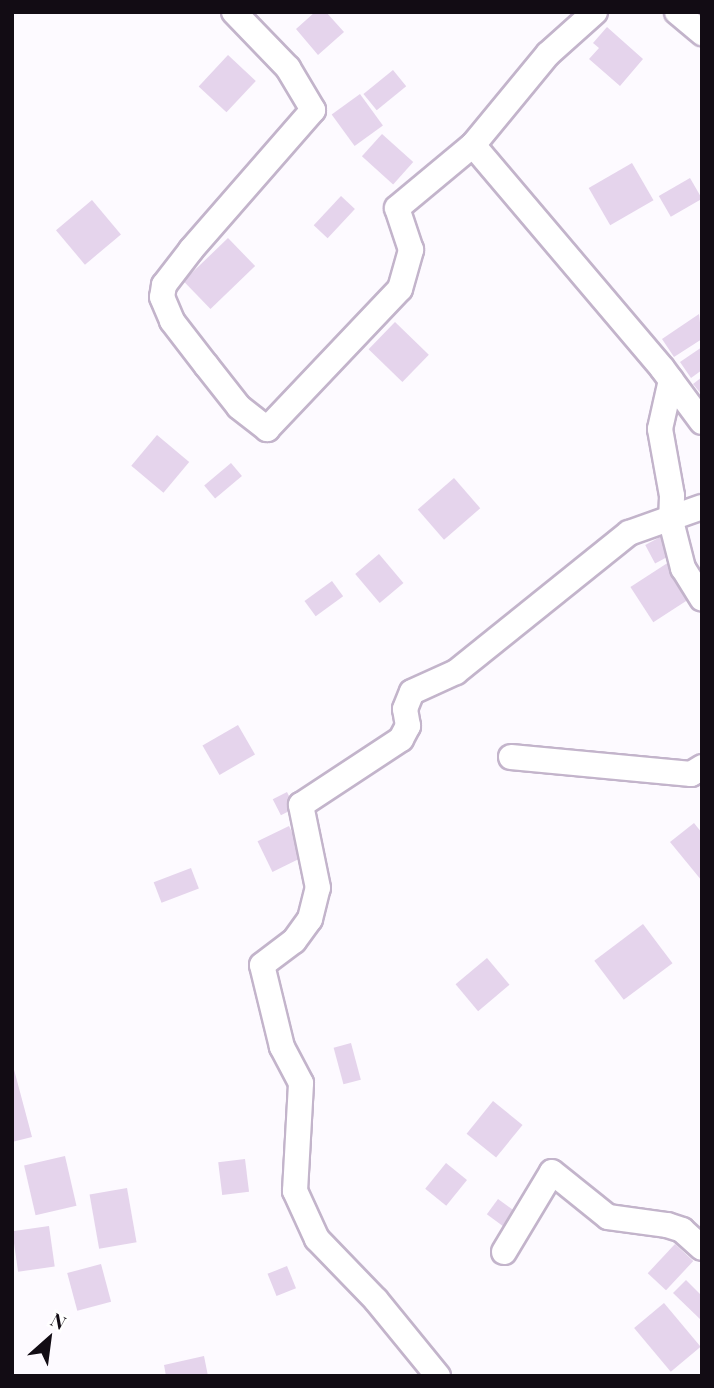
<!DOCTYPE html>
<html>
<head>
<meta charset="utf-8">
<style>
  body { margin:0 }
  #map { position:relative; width:714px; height:1388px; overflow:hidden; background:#fdfaff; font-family:"Playfair Display",serif }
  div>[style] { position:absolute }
  .building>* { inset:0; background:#e5d4ec; transform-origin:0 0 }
  .roads { filter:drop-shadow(2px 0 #c3b4cb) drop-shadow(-2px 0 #c3b4cb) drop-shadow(0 2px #c3b4cb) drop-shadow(0 -2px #c3b4cb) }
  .minor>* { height:24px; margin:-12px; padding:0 12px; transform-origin:12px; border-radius:12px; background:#fff }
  span { translate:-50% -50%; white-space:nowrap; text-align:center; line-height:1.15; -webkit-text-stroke:7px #fff; paint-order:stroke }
  .frame { position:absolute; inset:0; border:14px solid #120c14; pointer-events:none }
  .north { position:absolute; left:14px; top:1304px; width:70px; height:70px; -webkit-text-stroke:5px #fff; paint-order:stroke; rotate:28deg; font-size:19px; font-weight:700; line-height:28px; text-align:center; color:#120c14 }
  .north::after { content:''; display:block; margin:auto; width:24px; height:32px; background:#120c14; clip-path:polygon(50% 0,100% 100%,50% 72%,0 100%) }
</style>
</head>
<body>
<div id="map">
  <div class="building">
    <div style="clip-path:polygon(315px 12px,326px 12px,344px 32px,318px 55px,296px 29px)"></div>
    <div style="clip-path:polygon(607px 27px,643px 59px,620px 86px,589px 59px,599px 48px,593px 43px)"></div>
    <div style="left:228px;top:55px;width:38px;height:43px;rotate:43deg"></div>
    <div style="left:393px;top:70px;width:21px;height:38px;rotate:51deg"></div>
    <div style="left:360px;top:94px;width:39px;height:35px;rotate:54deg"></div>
    <div style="left:382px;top:134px;width:42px;height:30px;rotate:42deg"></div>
    <div style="left:632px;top:163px;width:43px;height:50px;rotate:60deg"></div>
    <div style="left:690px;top:178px;width:24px;height:36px;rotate:60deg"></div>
    <div style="left:341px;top:196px;width:19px;height:40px;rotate:43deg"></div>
    <div style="left:92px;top:200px;width:45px;height:47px;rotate:50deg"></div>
    <div style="left:228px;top:238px;width:39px;height:62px;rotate:46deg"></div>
    <div style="clip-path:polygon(699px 314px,702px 339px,674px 357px,662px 339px)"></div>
    <div style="left:395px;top:322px;width:47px;height:38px;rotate:44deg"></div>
    <div style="clip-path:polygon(702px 347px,702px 370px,691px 378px,680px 362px)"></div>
    <div style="clip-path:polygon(702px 377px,702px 395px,693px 384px)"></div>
    <div style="left:157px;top:435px;width:42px;height:40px;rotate:40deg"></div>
    <div style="left:231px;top:463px;width:17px;height:35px;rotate:50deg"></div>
    <div style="left:454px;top:478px;width:40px;height:48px;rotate:49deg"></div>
    <div style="left:662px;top:536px;width:21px;height:19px;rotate:62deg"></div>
    <div style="left:379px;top:554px;width:38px;height:31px;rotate:50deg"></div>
    <div style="left:669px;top:562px;width:42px;height:46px;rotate:57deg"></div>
    <div style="left:332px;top:581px;width:19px;height:34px;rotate:54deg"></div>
    <div style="left:238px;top:725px;width:34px;height:41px;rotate:60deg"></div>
    <div style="left:287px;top:792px;width:18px;height:16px;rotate:63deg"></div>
    <div style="clip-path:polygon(694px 823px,702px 833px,702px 881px,670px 842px)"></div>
    <div style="left:289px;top:826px;width:34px;height:35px;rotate:64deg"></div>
    <div style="left:191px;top:868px;width:22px;height:40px;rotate:69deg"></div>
    <div style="left:643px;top:924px;width:49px;height:61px;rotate:53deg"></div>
    <div style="left:487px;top:958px;width:35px;height:41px;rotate:50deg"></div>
    <div style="left:351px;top:1043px;width:38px;height:18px;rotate:75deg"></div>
    <div style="clip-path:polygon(12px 1062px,32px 1137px,12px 1142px)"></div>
    <div style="left:493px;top:1101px;width:38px;height:42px;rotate:39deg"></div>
    <div style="left:65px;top:1156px;width:51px;height:42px;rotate:77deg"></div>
    <div style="left:245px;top:1159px;width:33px;height:27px;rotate:83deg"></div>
    <div style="left:446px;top:1163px;width:27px;height:33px;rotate:39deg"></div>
    <div style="left:127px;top:1188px;width:55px;height:38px;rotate:80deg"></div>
    <div style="left:498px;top:1199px;width:26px;height:19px;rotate:36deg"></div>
    <div style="left:49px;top:1226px;width:41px;height:37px;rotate:82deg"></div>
    <div style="left:675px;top:1244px;width:25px;height:40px;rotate:43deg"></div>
    <div style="left:101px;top:1264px;width:39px;height:35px;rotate:75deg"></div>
    <div style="left:287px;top:1266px;width:24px;height:21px;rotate:68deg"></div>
    <div style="clip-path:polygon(686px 1280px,702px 1296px,702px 1321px,673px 1293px)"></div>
    <div style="left:664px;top:1303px;width:57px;height:39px;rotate:50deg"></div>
    <div style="clip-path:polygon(204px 1356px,208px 1376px,166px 1376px,164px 1365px)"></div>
  </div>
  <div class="roads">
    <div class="minor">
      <div style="left:234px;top:12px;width:78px;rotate:46deg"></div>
      <div style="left:288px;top:68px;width:49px;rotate:59.2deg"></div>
      <div style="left:313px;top:110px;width:186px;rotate:131.1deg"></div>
      <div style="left:191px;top:250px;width:44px;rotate:127.6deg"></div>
      <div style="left:164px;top:285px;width:12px;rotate:99deg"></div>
      <div style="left:162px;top:297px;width:26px;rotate:67deg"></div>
      <div style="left:172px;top:321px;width:56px;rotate:52.3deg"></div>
      <div style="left:206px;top:365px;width:53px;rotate:51.8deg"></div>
      <div style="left:239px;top:407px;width:36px;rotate:38deg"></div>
      <div style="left:267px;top:429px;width:193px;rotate:-46.5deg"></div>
      <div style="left:400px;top:289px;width:41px;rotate:-74.2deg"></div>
      <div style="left:411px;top:250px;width:44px;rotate:-108.4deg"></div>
      <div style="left:397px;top:208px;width:99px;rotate:-39.7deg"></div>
      <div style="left:473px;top:145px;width:118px;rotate:-50.5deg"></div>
      <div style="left:548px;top:54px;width:63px;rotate:-41.8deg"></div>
      <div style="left:677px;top:12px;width:33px;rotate:40deg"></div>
      <div style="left:473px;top:145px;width:292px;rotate:49.7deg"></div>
      <div style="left:662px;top:368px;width:67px;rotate:53.5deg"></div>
      <div style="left:671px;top:380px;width:50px;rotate:102.7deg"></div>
      <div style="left:660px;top:429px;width:68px;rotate:79.8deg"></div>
      <div style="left:672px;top:496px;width:25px;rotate:92deg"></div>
      <div style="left:671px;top:521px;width:49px;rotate:75.7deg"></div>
      <div style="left:683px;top:568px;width:36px;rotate:58deg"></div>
      <div style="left:511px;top:757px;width:181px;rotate:5.4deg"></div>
      <div style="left:691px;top:774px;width:13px;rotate:-32deg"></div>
      <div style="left:504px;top:1252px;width:93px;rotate:-59deg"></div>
      <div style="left:552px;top:1172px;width:72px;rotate:38.8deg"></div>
      <div style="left:608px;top:1217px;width:60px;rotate:7.7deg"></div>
      <div style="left:667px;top:1225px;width:16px;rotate:18deg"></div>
      <div style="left:682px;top:1230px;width:27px;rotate:42deg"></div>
      <div style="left:438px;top:1376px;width:98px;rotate:-129.2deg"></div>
      <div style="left:376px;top:1300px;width:85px;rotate:-134deg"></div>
      <div style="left:317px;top:1239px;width:53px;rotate:-114.6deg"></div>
      <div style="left:295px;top:1191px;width:108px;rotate:-86.8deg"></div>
      <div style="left:301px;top:1083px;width:41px;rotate:-117.8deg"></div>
      <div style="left:282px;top:1047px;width:84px;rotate:-103.7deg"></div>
      <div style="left:262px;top:965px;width:40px;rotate:-37deg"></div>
      <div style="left:294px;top:941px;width:27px;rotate:-54deg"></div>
      <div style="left:310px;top:919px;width:32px;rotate:-76deg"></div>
      <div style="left:318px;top:888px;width:85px;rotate:-101.6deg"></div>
      <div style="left:301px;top:805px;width:120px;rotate:-33.4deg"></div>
      <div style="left:401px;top:739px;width:15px;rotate:-62deg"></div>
      <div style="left:408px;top:726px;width:17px;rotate:-100deg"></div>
      <div style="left:405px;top:709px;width:18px;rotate:-68deg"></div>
      <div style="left:412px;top:692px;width:48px;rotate:-24.4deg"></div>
      <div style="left:456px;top:672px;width:222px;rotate:-38.8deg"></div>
      <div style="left:629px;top:533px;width:77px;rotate:-19.6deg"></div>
    </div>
  </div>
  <div class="frame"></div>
  <div class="north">N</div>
</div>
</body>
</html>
